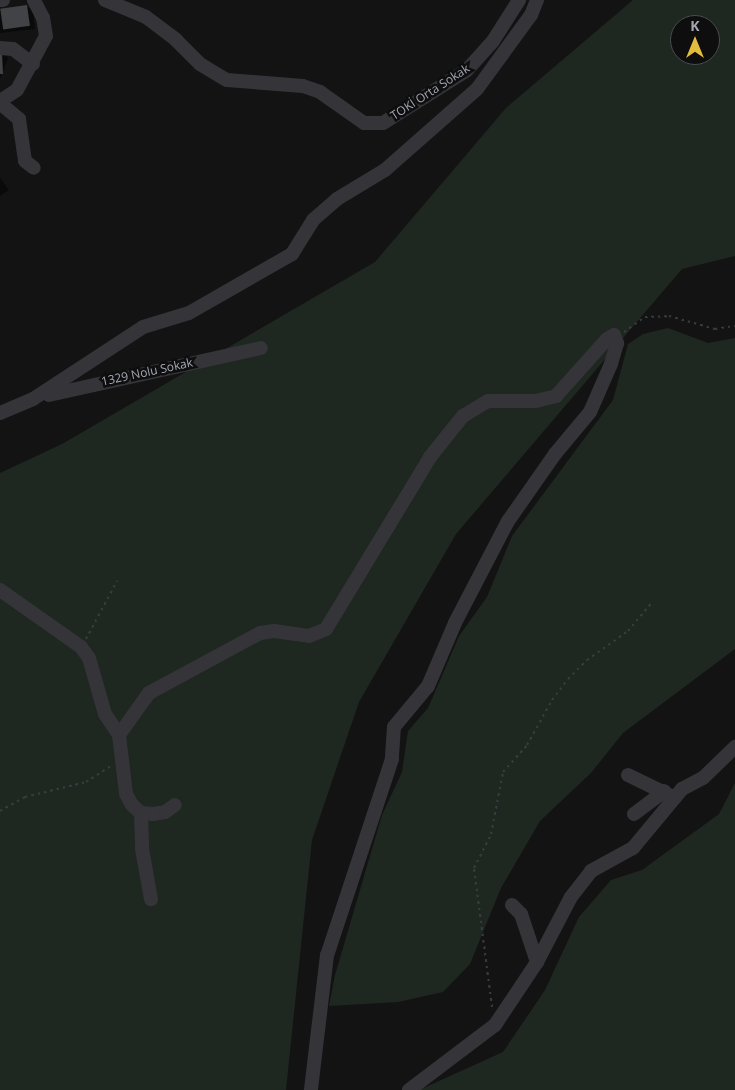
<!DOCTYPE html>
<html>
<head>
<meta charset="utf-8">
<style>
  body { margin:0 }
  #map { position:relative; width:735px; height:1090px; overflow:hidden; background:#131314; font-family:"Open Sans",sans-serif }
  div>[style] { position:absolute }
  .green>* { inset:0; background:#1f2721 }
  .shadow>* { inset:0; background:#0007; transform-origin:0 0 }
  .building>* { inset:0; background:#424347; transform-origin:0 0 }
  .path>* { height:2px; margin-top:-1px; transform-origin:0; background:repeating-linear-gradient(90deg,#3a3b40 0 2.5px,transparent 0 6.5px) }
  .minor>* { height:14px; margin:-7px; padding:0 7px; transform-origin:7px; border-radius:7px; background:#343439 }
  span { translate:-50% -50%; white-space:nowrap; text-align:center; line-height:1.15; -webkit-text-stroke:5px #0e0e0f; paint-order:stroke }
  .street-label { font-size:12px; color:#a5a8b3 }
  .north { position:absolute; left:670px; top:15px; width:50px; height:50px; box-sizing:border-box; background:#0e0e0f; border:1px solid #4a4c51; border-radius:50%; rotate:0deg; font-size:14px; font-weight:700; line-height:20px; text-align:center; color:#a5a8b3 }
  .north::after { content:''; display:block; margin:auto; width:18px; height:22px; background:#e2bc3d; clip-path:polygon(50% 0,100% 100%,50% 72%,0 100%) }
</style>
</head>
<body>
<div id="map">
  <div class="green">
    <div style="clip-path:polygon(evenodd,633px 0,735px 0,735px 256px,682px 269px,456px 534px,359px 702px,312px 840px,286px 1090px,0 1090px,0 473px,62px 444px,375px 262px,506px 108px,633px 0,680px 25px,710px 25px,710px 55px,680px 55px,680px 25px)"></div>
    <div style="clip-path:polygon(668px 328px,708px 343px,735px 338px,735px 649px,623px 733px,591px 773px,540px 821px,501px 888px,470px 964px,443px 992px,398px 1002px,329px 1006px,335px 975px,382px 815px,402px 772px,408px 731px,428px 708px,459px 636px,487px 597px,512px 536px,613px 400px,628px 344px,643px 334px)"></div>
    <div style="clip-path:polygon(735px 783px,735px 1090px,419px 1090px,503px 1052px,545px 990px,579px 917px,611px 880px,642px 870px,719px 814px)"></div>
  </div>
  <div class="shadow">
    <div style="clip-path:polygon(27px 7px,33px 10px,35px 29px,0 33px,0 10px)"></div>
    <div style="left:0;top:54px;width:9px;height:22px;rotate:21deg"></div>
    <div style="clip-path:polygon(0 178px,9px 190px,0 196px)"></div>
  </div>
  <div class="building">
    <div style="left:27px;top:5px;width:21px;height:27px;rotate:82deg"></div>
    <div style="clip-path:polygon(0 53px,2px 53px,3px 74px,0 74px)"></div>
  </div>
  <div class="path">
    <div style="left:624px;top:332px;width:26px;rotate:-36deg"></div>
    <div style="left:645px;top:317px;width:24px;rotate:-2deg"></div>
    <div style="left:669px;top:316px;width:48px;rotate:15.8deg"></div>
    <div style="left:715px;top:329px;width:20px;rotate:-9deg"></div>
    <div style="left:86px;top:639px;width:66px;rotate:-61.9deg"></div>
    <div style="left:0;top:811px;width:29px;rotate:-29deg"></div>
    <div style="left:25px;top:797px;width:63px;rotate:-13.8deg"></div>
    <div style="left:86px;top:782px;width:30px;rotate:-33deg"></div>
    <div style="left:492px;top:1007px;width:140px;rotate:-97.4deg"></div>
    <div style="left:474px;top:868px;width:38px;rotate:-63deg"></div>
    <div style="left:491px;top:834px;width:63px;rotate:-79deg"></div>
    <div style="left:503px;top:772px;width:36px;rotate:-48deg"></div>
    <div style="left:527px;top:745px;width:51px;rotate:-60.9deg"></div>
    <div style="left:552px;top:700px;width:26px;rotate:-53deg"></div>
    <div style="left:568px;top:679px;width:27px;rotate:-45deg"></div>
    <div style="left:587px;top:660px;width:50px;rotate:-35.3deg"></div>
    <div style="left:628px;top:631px;width:38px;rotate:-50deg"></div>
  </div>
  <div class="minor">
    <div style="left:0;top:0;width:3px"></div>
    <div style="left:105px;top:0;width:44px;rotate:22.5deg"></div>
    <div style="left:146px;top:17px;width:38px;rotate:37deg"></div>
    <div style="left:176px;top:40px;width:34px;rotate:45deg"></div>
    <div style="left:200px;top:64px;width:31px;rotate:31deg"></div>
    <div style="left:227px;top:80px;width:76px;rotate:4.5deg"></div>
    <div style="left:303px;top:86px;width:18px;rotate:19deg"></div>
    <div style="left:320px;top:92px;width:54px;rotate:35.2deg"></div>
    <div style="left:364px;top:123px;width:19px"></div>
    <div style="left:383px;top:123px;width:99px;rotate:-32.2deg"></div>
    <div style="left:467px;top:70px;width:39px;rotate:-48deg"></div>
    <div style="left:493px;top:41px;width:49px;rotate:-57.6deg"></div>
    <div style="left:0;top:48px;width:13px;rotate:4deg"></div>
    <div style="left:13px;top:49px;width:25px;rotate:37deg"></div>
    <div style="left:0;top:101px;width:20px;rotate:-33deg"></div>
    <div style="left:17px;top:90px;width:61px;rotate:-61.8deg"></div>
    <div style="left:46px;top:36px;width:18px;rotate:-99deg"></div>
    <div style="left:43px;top:18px;width:20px;rotate:-117deg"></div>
    <div style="left:0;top:103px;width:25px;rotate:40deg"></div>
    <div style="left:19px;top:119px;width:42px;rotate:81.9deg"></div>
    <div style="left:25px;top:161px;width:11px;rotate:38deg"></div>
    <div style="left:49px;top:395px;width:217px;rotate:-12.5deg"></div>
    <div style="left:0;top:413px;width:36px;rotate:-23deg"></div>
    <div style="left:33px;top:399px;width:131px;rotate:-33.2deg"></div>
    <div style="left:143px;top:327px;width:48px;rotate:-16.9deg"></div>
    <div style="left:189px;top:313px;width:119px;rotate:-29.8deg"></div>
    <div style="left:292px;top:254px;width:40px;rotate:-58deg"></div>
    <div style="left:313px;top:220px;width:32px;rotate:-41deg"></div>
    <div style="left:337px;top:199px;width:56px;rotate:-31.1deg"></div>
    <div style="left:385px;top:170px;width:123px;rotate:-41.4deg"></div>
    <div style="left:477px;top:89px;width:92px;rotate:-53.9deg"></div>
    <div style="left:531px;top:15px;width:16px;rotate:-68deg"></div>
    <div style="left:0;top:590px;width:99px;rotate:35.1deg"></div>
    <div style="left:81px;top:647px;width:14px;rotate:54deg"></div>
    <div style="left:89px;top:658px;width:58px;rotate:74.1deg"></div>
    <div style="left:105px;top:714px;width:25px;rotate:56deg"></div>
    <div style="left:119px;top:735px;width:59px;rotate:83.2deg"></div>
    <div style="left:126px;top:794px;width:13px;rotate:61deg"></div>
    <div style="left:132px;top:805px;width:12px;rotate:42deg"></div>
    <div style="left:141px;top:813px;width:12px;rotate:5deg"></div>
    <div style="left:153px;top:814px;width:12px;rotate:-9deg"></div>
    <div style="left:165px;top:812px;width:12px;rotate:-35deg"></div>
    <div style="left:119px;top:735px;width:52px;rotate:-54.5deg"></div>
    <div style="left:149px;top:693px;width:126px;rotate:-28.4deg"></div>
    <div style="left:260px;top:633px;width:14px;rotate:-8deg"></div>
    <div style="left:274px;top:631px;width:35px;rotate:8deg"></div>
    <div style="left:309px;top:636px;width:18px;rotate:-22deg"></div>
    <div style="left:326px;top:629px;width:201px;rotate:-58.8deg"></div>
    <div style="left:430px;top:457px;width:53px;rotate:-51.2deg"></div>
    <div style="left:463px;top:416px;width:29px;rotate:-31deg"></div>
    <div style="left:488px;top:401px;width:48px"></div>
    <div style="left:536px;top:401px;width:21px;rotate:-14deg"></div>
    <div style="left:556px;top:396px;width:76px;rotate:-48.2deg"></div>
    <div style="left:607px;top:339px;width:8px;rotate:-30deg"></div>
    <div style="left:614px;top:335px;width:9px;rotate:69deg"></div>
    <div style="left:617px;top:343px;width:22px;rotate:106deg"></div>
    <div style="left:611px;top:364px;width:52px;rotate:113.6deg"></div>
    <div style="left:590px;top:412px;width:55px;rotate:129.8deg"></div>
    <div style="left:555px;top:454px;width:82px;rotate:125deg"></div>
    <div style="left:508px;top:521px;width:115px;rotate:117.5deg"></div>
    <div style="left:455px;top:623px;width:69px;rotate:113.2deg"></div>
    <div style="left:428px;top:686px;width:53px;rotate:129.7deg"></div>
    <div style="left:394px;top:727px;width:32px;rotate:94deg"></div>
    <div style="left:392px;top:759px;width:206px;rotate:108.3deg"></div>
    <div style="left:327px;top:955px;width:136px;rotate:96.8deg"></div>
    <div style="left:628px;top:775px;width:52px;rotate:26.1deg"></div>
    <div style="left:141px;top:813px;width:36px;rotate:88deg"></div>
    <div style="left:142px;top:849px;width:51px;rotate:79.8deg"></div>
    <div style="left:634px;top:814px;width:38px;rotate:-37deg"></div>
    <div style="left:512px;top:905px;width:13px;rotate:45deg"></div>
    <div style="left:521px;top:914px;width:51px;rotate:71.6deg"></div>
    <div style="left:409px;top:1090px;width:108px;rotate:-37.1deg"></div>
    <div style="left:495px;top:1025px;width:76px;rotate:-56.3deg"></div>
    <div style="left:537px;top:962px;width:73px;rotate:-62.4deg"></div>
    <div style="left:571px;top:897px;width:33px;rotate:-52deg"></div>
    <div style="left:591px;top:871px;width:48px;rotate:-28.7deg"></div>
    <div style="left:633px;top:848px;width:77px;rotate:-50.3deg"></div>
    <div style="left:682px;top:789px;width:24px;rotate:-28deg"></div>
    <div style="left:703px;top:778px;width:45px;rotate:-44.1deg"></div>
  </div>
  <div class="street-label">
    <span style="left:430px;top:92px;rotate:-33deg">TOKİ Orta Sokak</span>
    <span style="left:147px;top:372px;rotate:-12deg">1329 Nolu Sokak</span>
  </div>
  <div class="north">K</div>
</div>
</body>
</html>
